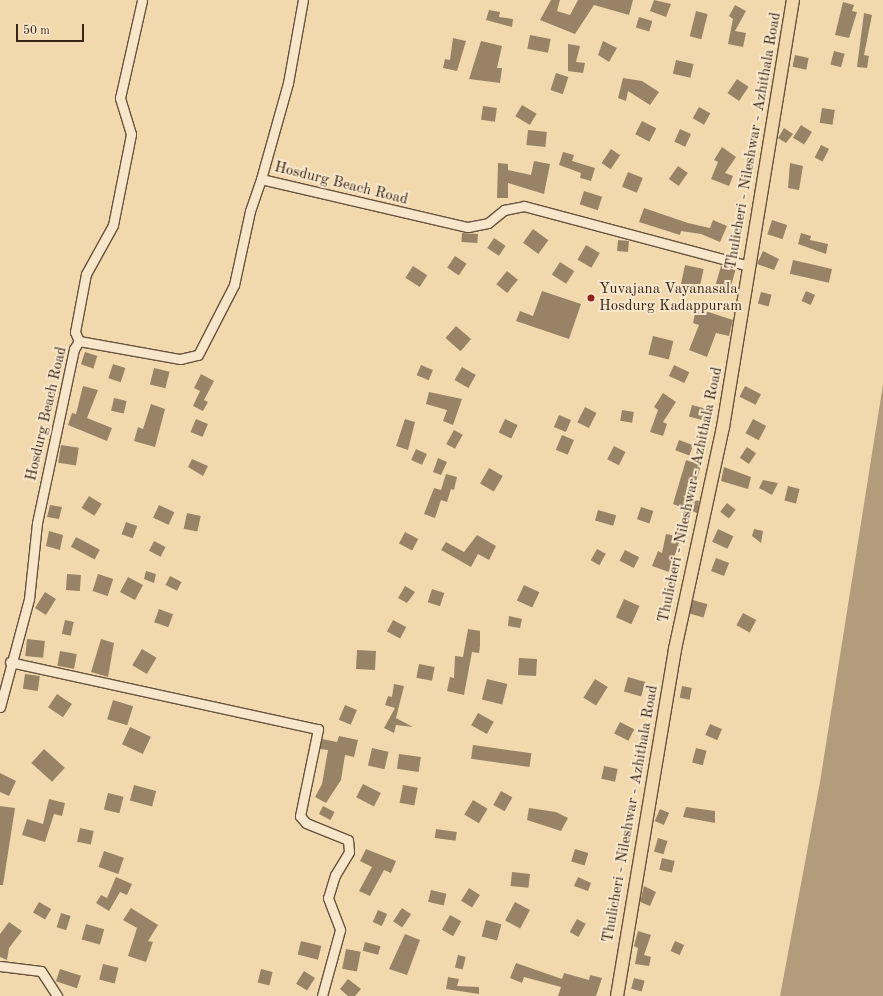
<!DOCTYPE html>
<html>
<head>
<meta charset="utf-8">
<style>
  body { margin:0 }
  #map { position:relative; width:883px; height:996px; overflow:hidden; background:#f2d9ad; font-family:"Old Standard TT",serif }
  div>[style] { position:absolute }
  .water>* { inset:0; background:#b39c7b }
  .building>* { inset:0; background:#998366; transform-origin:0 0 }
  .roads { filter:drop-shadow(1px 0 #67523e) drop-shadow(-1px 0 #67523e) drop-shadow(0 1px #67523e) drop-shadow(0 -1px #67523e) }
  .minor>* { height:9px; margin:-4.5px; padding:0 4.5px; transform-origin:4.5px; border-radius:4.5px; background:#f7e6ca }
  .major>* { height:12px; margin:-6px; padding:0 6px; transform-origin:6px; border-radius:6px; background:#f2d9ad }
  .dots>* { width:11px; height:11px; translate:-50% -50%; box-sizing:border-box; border:2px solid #f7e6ca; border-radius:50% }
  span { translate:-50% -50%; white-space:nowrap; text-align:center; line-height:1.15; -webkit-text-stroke:4px #f7e6ca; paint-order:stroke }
  .street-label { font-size:15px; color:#392519 }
  .poi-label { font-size:15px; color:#392519 }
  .left { translate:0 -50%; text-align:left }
  .scale { position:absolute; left:16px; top:24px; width:68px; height:18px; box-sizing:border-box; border:2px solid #392519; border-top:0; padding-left:5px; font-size:12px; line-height:14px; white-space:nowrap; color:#392519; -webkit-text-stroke:3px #f7e6ca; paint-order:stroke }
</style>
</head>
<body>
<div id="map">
  <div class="water">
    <div style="clip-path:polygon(883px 384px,883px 996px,780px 996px,820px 782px)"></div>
  </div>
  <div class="building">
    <div style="clip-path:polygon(551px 0,560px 0,557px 11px,570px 15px,578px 0,633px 0,629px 15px,594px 5px,575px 34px,540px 20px)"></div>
    <div style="clip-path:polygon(654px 0,671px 4px,666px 17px,650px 11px)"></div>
    <div style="clip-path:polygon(843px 2px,854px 5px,852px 11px,857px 12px,849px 38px,835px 35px)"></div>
    <div style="clip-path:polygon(735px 5px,746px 11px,735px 31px,746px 33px,743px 47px,728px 44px,733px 19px,729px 16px)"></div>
    <div style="clip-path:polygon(489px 10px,500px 12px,499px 17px,513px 19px,512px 27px,486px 20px)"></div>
    <div style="left:696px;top:11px;width:12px;height:26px;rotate:14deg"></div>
    <div style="clip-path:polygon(864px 13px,872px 15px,864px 55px,869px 56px,867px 68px,857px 67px)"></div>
    <div style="left:639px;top:17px;width:14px;height:11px;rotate:17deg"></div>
    <div style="left:530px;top:35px;width:21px;height:14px;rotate:11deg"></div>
    <div style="clip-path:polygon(453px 38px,466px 41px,457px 71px,443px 68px,445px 59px,450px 60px)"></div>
    <div style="clip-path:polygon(481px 41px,502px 46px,497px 68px,502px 68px,500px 83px,469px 79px)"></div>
    <div style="clip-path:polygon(603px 41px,617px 48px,609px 62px,598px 55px)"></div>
    <div style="clip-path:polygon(568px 44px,580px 46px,576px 62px,585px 63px,583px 73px,568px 71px)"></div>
    <div style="left:834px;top:51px;width:11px;height:14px;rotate:15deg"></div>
    <div style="left:795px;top:55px;width:14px;height:12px;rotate:12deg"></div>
    <div style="left:676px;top:60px;width:18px;height:14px;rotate:13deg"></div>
    <div style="left:556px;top:73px;width:13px;height:18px;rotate:18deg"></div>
    <div style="clip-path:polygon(623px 78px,642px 81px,659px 92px,650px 105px,628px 91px,626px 101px,618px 98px)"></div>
    <div style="left:737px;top:79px;width:14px;height:17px;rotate:34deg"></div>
    <div style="left:522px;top:105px;width:17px;height:13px;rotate:31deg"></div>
    <div style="left:483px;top:106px;width:14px;height:14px;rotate:8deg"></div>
    <div style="left:699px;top:107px;width:13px;height:13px;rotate:29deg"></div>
    <div style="left:822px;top:108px;width:13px;height:15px;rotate:9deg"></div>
    <div style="left:642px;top:121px;width:16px;height:15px;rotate:27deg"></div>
    <div style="left:801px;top:125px;width:13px;height:15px;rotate:32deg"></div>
    <div style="clip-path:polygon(784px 128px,793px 134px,786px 143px,778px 138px)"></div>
    <div style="left:680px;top:129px;width:12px;height:14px;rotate:24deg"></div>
    <div style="left:528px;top:130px;width:19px;height:15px;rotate:6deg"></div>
    <div style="left:821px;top:145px;width:9px;height:14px;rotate:27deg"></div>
    <div style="clip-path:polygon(722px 147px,736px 157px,725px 173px,733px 176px,729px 186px,711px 179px,718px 162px,714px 160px)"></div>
    <div style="left:611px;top:149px;width:11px;height:17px;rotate:34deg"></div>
    <div style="clip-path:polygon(563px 152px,574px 155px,572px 161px,595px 168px,591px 181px,580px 178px,581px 173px,559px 165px)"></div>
    <div style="clip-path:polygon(534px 161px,550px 164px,544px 194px,508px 183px,508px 198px,497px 198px,498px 163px,508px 164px,508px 170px,531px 175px)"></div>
    <div style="clip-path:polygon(790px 163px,803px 166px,799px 190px,788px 188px)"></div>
    <div style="left:678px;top:166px;width:12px;height:16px;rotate:35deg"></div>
    <div style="left:628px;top:172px;width:16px;height:16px;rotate:22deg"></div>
    <div style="left:584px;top:191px;width:19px;height:14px;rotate:18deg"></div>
    <div style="clip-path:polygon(644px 208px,688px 223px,710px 228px,713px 220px,727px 226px,720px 242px,701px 234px,681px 231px,680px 235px,639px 222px)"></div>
    <div style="left:772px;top:220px;width:16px;height:15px;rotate:18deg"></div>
    <div style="left:533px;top:229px;width:19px;height:17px;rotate:36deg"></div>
    <div style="left:462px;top:233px;width:16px;height:9px;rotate:4deg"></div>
    <div style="clip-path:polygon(801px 233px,811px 236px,810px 240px,828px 244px,826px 254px,798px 244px)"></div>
    <div style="left:494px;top:238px;width:14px;height:12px;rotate:34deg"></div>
    <div style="left:618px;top:240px;width:11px;height:11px;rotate:5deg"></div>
    <div style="left:586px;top:245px;width:16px;height:17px;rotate:30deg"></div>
    <div style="clip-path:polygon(763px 251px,779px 259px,774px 270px,757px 264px)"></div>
    <div style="left:455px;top:256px;width:14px;height:14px;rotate:34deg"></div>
    <div style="left:793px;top:260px;width:40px;height:14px;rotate:13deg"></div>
    <div style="left:560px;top:262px;width:17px;height:15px;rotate:33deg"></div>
    <div style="left:685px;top:265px;width:19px;height:26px;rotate:12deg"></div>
    <div style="left:413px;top:266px;width:17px;height:14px;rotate:33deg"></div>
    <div style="left:721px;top:266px;width:15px;height:24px;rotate:16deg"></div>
    <div style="left:507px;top:271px;width:14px;height:17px;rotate:39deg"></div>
    <div style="clip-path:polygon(542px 291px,581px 304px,569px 339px,516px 321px,520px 311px,533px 316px)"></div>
    <div style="left:806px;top:291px;width:10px;height:11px;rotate:24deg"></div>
    <div style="left:761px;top:292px;width:11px;height:12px;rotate:15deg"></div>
    <div style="clip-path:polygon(696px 308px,733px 320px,729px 336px,716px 333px,707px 357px,689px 350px,699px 325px,693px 323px)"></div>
    <div style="left:456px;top:326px;width:20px;height:16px;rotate:41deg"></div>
    <div style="left:653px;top:336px;width:21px;height:19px;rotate:14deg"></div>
    <div style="left:85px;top:352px;width:13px;height:13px;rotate:18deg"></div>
    <div style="left:113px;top:364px;width:13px;height:15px;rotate:18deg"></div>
    <div style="left:421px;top:365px;width:13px;height:11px;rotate:23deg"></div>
    <div style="left:674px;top:365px;width:17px;height:12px;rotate:25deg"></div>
    <div style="left:462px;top:367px;width:16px;height:15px;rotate:30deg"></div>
    <div style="left:154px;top:368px;width:16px;height:17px;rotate:14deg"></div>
    <div style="clip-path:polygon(201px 374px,214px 381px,204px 400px,208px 402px,203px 411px,193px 406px,200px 391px,194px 388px)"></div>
    <div style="clip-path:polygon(83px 386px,98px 390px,87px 418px,112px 428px,107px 441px,68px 425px,72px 413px,76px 414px)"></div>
    <div style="left:745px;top:386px;width:18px;height:12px;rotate:27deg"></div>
    <div style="clip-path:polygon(429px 392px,462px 399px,453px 425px,443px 421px,447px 410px,426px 404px)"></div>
    <div style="clip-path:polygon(663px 393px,676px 402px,663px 422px,667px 424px,663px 436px,650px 432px,658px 410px,654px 407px)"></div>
    <div style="left:114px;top:398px;width:13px;height:13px;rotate:13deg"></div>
    <div style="clip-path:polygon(151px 404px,165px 409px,155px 447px,134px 441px,138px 427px,143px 429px)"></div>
    <div style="left:692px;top:405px;width:16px;height:12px;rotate:15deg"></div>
    <div style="left:585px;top:407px;width:13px;height:17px;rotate:27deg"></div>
    <div style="left:622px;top:410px;width:12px;height:11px;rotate:9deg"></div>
    <div style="left:559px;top:415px;width:13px;height:13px;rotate:23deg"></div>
    <div style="left:196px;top:419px;width:13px;height:14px;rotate:23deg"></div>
    <div style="clip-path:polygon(405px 419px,415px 422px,408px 450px,396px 446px)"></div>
    <div style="left:505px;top:419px;width:14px;height:15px;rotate:25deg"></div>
    <div style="left:753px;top:419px;width:15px;height:16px;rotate:28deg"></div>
    <div style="left:454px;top:430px;width:10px;height:16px;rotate:29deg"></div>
    <div style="left:562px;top:435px;width:13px;height:16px;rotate:23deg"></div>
    <div style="left:679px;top:440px;width:15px;height:11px;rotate:20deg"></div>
    <div style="left:61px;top:445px;width:18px;height:18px;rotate:9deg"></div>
    <div style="left:614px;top:446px;width:13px;height:15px;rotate:27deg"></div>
    <div style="left:747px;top:447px;width:11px;height:13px;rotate:34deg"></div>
    <div style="left:416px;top:449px;width:12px;height:12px;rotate:24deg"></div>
    <div style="clip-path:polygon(438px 458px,447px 462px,441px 475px,433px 472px)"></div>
    <div style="clip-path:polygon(192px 459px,208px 466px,203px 476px,188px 467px)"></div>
    <div style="clip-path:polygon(686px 460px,701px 465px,691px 498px,699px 501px,697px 513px,673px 504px)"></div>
    <div style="clip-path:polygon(724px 467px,751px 477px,748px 489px,721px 481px)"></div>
    <div style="left:489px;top:468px;width:16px;height:18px;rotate:30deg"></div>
    <div style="clip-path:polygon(446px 474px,457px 477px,454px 490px,451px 489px,447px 502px,441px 500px,435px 518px,424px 514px,434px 488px,441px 490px)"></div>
    <div style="clip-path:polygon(763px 480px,778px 483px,772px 495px,759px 488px)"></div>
    <div style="left:788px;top:486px;width:12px;height:15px;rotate:14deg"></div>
    <div style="left:89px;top:496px;width:15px;height:14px;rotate:32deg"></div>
    <div style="left:727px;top:503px;width:11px;height:11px;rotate:38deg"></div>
    <div style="clip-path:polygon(50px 505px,62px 507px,59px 519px,47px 517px)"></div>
    <div style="left:159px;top:505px;width:17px;height:14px;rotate:25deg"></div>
    <div style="left:641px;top:507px;width:13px;height:13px;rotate:18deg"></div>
    <div style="left:598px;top:510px;width:19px;height:11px;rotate:16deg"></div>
    <div style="left:187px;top:513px;width:14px;height:16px;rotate:12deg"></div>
    <div style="left:126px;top:522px;width:12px;height:13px;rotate:20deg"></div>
    <div style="left:718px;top:529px;width:17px;height:14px;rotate:25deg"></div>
    <div style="clip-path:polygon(754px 529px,763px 531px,761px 543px,752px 536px)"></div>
    <div style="clip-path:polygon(49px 531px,63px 535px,60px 550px,46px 546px)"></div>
    <div style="left:405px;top:532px;width:15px;height:13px;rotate:28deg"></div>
    <div style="clip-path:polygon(666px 534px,681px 537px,669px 572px,652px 566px,658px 551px,662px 553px)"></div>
    <div style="clip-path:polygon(477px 535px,496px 546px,489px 560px,478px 554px,471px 567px,441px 550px,446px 542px,464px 552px)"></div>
    <div style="left:76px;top:537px;width:27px;height:11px;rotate:28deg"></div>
    <div style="left:154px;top:541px;width:13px;height:11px;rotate:27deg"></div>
    <div style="left:597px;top:549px;width:10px;height:13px;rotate:29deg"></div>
    <div style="left:625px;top:550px;width:16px;height:12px;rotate:27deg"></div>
    <div style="left:716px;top:558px;width:14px;height:14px;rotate:21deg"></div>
    <div style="clip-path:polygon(146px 571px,156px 574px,154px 583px,144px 579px)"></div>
    <div style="left:67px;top:574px;width:14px;height:16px;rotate:4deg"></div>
    <div style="left:98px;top:574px;width:16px;height:18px;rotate:18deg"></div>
    <div style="left:170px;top:576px;width:13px;height:10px;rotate:27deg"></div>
    <div style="left:128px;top:577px;width:17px;height:17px;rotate:28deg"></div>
    <div style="left:524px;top:585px;width:17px;height:17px;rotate:25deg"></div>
    <div style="clip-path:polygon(405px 586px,415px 592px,407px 603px,398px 598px)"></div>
    <div style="left:432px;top:589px;width:13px;height:14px;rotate:18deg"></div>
    <div style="left:45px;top:592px;width:13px;height:19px;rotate:32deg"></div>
    <div style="left:624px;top:599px;width:17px;height:20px;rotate:24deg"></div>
    <div style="left:693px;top:600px;width:15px;height:14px;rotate:16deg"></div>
    <div style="left:159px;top:609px;width:15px;height:14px;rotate:20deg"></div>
    <div style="left:743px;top:613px;width:15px;height:14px;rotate:28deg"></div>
    <div style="clip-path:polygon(509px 616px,522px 619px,520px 628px,508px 626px)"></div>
    <div style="left:65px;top:620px;width:9px;height:14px;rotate:13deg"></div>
    <div style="left:393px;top:620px;width:15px;height:13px;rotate:28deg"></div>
    <div style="clip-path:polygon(468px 629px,480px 631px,480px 646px,479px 653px,472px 652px,464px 695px,447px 691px,450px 677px,454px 678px,455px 656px,463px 657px)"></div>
    <div style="left:27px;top:639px;width:18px;height:17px;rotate:6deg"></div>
    <div style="clip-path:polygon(101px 639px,114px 643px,108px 677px,91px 672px)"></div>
    <div style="left:142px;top:649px;width:17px;height:19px;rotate:31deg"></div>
    <div style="left:357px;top:650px;width:19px;height:19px;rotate:3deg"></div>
    <div style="left:60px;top:651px;width:17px;height:15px;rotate:10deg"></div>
    <div style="left:519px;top:658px;width:18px;height:17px;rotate:3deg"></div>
    <div style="left:419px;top:664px;width:16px;height:14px;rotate:11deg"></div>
    <div style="left:25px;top:674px;width:15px;height:15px;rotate:8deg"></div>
    <div style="left:628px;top:677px;width:18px;height:15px;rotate:16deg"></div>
    <div style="left:487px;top:679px;width:21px;height:21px;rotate:14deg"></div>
    <div style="left:595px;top:679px;width:15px;height:22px;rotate:32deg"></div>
    <div style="clip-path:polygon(394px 684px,404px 686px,396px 718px,413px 727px,396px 725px,394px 733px,384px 728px,395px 708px,385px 705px,388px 696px,392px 697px)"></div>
    <div style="left:682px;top:686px;width:10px;height:12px;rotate:11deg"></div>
    <div style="left:57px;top:694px;width:18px;height:16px;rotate:34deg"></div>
    <div style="left:113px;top:700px;width:21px;height:20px;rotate:17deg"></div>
    <div style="left:345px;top:705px;width:13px;height:16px;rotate:23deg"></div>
    <div style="left:478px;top:713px;width:18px;height:14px;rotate:29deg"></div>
    <div style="left:620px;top:722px;width:16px;height:13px;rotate:27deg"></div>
    <div style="left:710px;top:724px;width:13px;height:12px;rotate:23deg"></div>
    <div style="left:130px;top:727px;width:23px;height:19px;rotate:25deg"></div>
    <div style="clip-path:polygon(339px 736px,358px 740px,354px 757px,345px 755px,341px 780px,326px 803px,315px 797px,322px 784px,328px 750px,320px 749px,322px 739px,337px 742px)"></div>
    <div style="left:473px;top:745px;width:59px;height:14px;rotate:8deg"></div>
    <div style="left:372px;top:748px;width:17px;height:18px;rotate:13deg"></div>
    <div style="left:696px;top:748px;width:11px;height:15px;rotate:15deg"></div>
    <div style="left:44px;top:749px;width:28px;height:19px;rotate:42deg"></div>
    <div style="left:399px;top:754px;width:22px;height:15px;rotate:8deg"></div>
    <div style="left:604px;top:766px;width:14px;height:13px;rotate:12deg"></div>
    <div style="clip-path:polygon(0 773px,16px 781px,9px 796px,0 792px)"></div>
    <div style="left:363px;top:784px;width:20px;height:15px;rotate:27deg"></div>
    <div style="left:134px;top:785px;width:23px;height:16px;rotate:15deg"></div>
    <div style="left:403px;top:785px;width:15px;height:18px;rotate:11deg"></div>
    <div style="left:501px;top:791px;width:13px;height:16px;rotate:29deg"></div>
    <div style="left:108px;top:793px;width:16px;height:17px;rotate:14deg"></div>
    <div style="clip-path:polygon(49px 799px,65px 803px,62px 816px,54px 814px,45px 842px,22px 835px,27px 819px,43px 824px)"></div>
    <div style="left:473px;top:800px;width:17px;height:17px;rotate:31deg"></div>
    <div style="clip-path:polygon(0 806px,15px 808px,3px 885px,0 885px)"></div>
    <div style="left:323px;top:806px;width:13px;height:9px;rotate:27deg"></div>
    <div style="clip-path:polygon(686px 807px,715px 811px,715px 823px,683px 817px)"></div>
    <div style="clip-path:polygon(529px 808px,556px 812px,568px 818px,561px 831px,527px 820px)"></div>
    <div style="left:660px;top:809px;width:10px;height:13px;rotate:24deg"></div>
    <div style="left:80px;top:828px;width:14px;height:14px;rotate:12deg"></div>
    <div style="left:436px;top:829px;width:21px;height:9px;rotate:8deg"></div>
    <div style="left:658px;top:838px;width:10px;height:14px;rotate:17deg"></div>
    <div style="clip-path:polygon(366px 849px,396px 861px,391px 873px,384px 870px,370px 896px,359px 891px,372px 867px,360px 861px)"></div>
    <div style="left:575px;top:849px;width:14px;height:13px;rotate:17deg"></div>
    <div style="left:104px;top:851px;width:21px;height:17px;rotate:19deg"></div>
    <div style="left:662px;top:858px;width:13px;height:12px;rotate:13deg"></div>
    <div style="left:512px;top:872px;width:18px;height:14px;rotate:6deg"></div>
    <div style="clip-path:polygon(116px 877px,132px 884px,127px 895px,120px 892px,109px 911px,96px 903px,101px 895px,107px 898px)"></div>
    <div style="clip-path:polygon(578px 877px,591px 883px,588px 891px,574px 886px)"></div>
    <div style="clip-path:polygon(644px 886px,656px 892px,650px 906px,640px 902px)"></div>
    <div style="left:469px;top:888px;width:13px;height:15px;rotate:32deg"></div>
    <div style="left:431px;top:890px;width:16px;height:12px;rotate:14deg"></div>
    <div style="left:39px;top:902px;width:14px;height:12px;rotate:30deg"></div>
    <div style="left:515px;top:902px;width:17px;height:21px;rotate:28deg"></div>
    <div style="clip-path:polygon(131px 908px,158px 925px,148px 941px,153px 942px,146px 962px,128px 956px,137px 928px,123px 920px)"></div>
    <div style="left:402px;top:908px;width:11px;height:16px;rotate:34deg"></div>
    <div style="left:378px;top:910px;width:10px;height:13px;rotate:24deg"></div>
    <div style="left:61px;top:913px;width:10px;height:15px;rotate:17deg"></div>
    <div style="left:450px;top:915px;width:13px;height:17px;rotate:29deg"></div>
    <div style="left:577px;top:919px;width:10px;height:15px;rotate:29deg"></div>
    <div style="left:486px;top:920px;width:16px;height:17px;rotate:15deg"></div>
    <div style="clip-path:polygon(9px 922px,22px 931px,9px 948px,7px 960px,0 957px,0 934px)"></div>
    <div style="left:86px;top:924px;width:19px;height:16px;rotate:16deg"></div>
    <div style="clip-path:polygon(638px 931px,651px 935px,644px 955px,651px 957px,649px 966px,635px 964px,638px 948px,634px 946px)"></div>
    <div style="clip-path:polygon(405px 934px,420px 940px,407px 975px,389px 969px)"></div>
    <div style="left:301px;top:941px;width:21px;height:14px;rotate:14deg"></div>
    <div style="left:675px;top:941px;width:10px;height:11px;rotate:24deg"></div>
    <div style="left:365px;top:942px;width:16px;height:9px;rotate:15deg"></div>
    <div style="left:346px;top:949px;width:15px;height:20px;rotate:11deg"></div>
    <div style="left:458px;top:955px;width:8px;height:13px;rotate:14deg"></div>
    <div style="clip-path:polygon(516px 963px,562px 979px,564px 973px,589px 980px,590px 975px,602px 978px,596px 996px,558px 996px,561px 987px,524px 977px,522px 983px,510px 978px)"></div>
    <div style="left:103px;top:964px;width:16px;height:16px;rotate:14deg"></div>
    <div style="left:60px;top:969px;width:22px;height:13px;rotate:18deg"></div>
    <div style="left:261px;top:969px;width:12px;height:14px;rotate:14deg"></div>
    <div style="left:304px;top:971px;width:13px;height:15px;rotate:32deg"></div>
    <div style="clip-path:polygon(448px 977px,459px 979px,457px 986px,479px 987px,479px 994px,446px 989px)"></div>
    <div style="left:634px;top:978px;width:11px;height:11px;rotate:15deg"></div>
    <div style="clip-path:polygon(348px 979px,361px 989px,355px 996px,348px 996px,340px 989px)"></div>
  </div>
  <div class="roads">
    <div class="minor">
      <div style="left:261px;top:179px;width:100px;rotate:-74.3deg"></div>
      <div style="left:288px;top:83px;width:84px;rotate:-79.8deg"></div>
      <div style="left:79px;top:341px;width:10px;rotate:-114deg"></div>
      <div style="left:75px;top:332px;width:59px;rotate:-79.3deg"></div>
      <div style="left:86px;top:274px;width:56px;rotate:-61.1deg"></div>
      <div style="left:113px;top:225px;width:93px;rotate:-78.8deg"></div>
      <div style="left:131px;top:134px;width:38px;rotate:-107deg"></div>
      <div style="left:120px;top:98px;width:100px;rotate:-77.3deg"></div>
      <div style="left:10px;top:662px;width:315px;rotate:12.3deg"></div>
      <div style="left:318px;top:729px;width:89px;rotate:101.7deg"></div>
      <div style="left:300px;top:816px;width:9px;rotate:49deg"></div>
      <div style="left:306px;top:823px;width:45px;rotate:22deg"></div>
      <div style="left:348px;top:840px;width:12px;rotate:85deg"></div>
      <div style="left:349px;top:852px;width:27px;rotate:121deg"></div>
      <div style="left:335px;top:875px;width:24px;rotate:107deg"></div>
      <div style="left:328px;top:898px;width:34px;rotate:69deg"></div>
      <div style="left:340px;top:930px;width:68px;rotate:105.3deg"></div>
      <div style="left:0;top:707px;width:112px;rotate:-75deg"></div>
      <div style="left:29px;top:599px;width:76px;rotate:-84deg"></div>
      <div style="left:37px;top:523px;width:178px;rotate:-78deg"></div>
      <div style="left:74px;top:349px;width:9px;rotate:-58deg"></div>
      <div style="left:79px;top:341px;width:103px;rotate:10.1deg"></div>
      <div style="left:180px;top:359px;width:18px;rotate:-13deg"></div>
      <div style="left:198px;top:355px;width:79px;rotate:-62.8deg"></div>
      <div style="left:234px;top:285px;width:76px;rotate:-77.8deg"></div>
      <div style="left:250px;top:211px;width:34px;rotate:-71deg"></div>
      <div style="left:261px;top:179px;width:212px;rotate:13.1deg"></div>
      <div style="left:468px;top:227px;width:20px;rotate:-11deg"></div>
      <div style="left:488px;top:223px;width:21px;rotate:-39deg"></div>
      <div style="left:504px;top:210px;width:20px;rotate:-11deg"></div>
      <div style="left:524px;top:206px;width:233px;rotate:14.9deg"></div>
      <div style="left:0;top:966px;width:41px;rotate:7deg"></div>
      <div style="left:41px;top:971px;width:30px;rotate:57deg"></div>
    </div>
    <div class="major">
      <div style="left:617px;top:996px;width:352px;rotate:-80.5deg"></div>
      <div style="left:675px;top:649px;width:227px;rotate:-77.8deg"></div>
      <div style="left:723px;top:427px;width:433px;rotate:-80.7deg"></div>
    </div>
  </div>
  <div class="dots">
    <div style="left:591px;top:298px;background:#8f2418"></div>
  </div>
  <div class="street-label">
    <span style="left:754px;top:141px;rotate:-80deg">Thulicheri - Nileshwar - Azhithala Road</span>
    <span style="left:341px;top:184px;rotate:14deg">Hosdurg Beach Road</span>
    <span style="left:47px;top:414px;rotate:-77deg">Hosdurg Beach Road</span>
    <span style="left:691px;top:495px;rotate:-78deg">Thulicheri - Nileshwar - Azhithala Road</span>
    <span style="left:631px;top:814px;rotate:-80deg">Thulicheri - Nileshwar - Azhithala Road</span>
  </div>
  <div class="poi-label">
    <span class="left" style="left:599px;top:298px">Yuvajana Vayanasala<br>Hosdurg Kadappuram</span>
  </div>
  <div class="scale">50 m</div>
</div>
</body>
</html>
